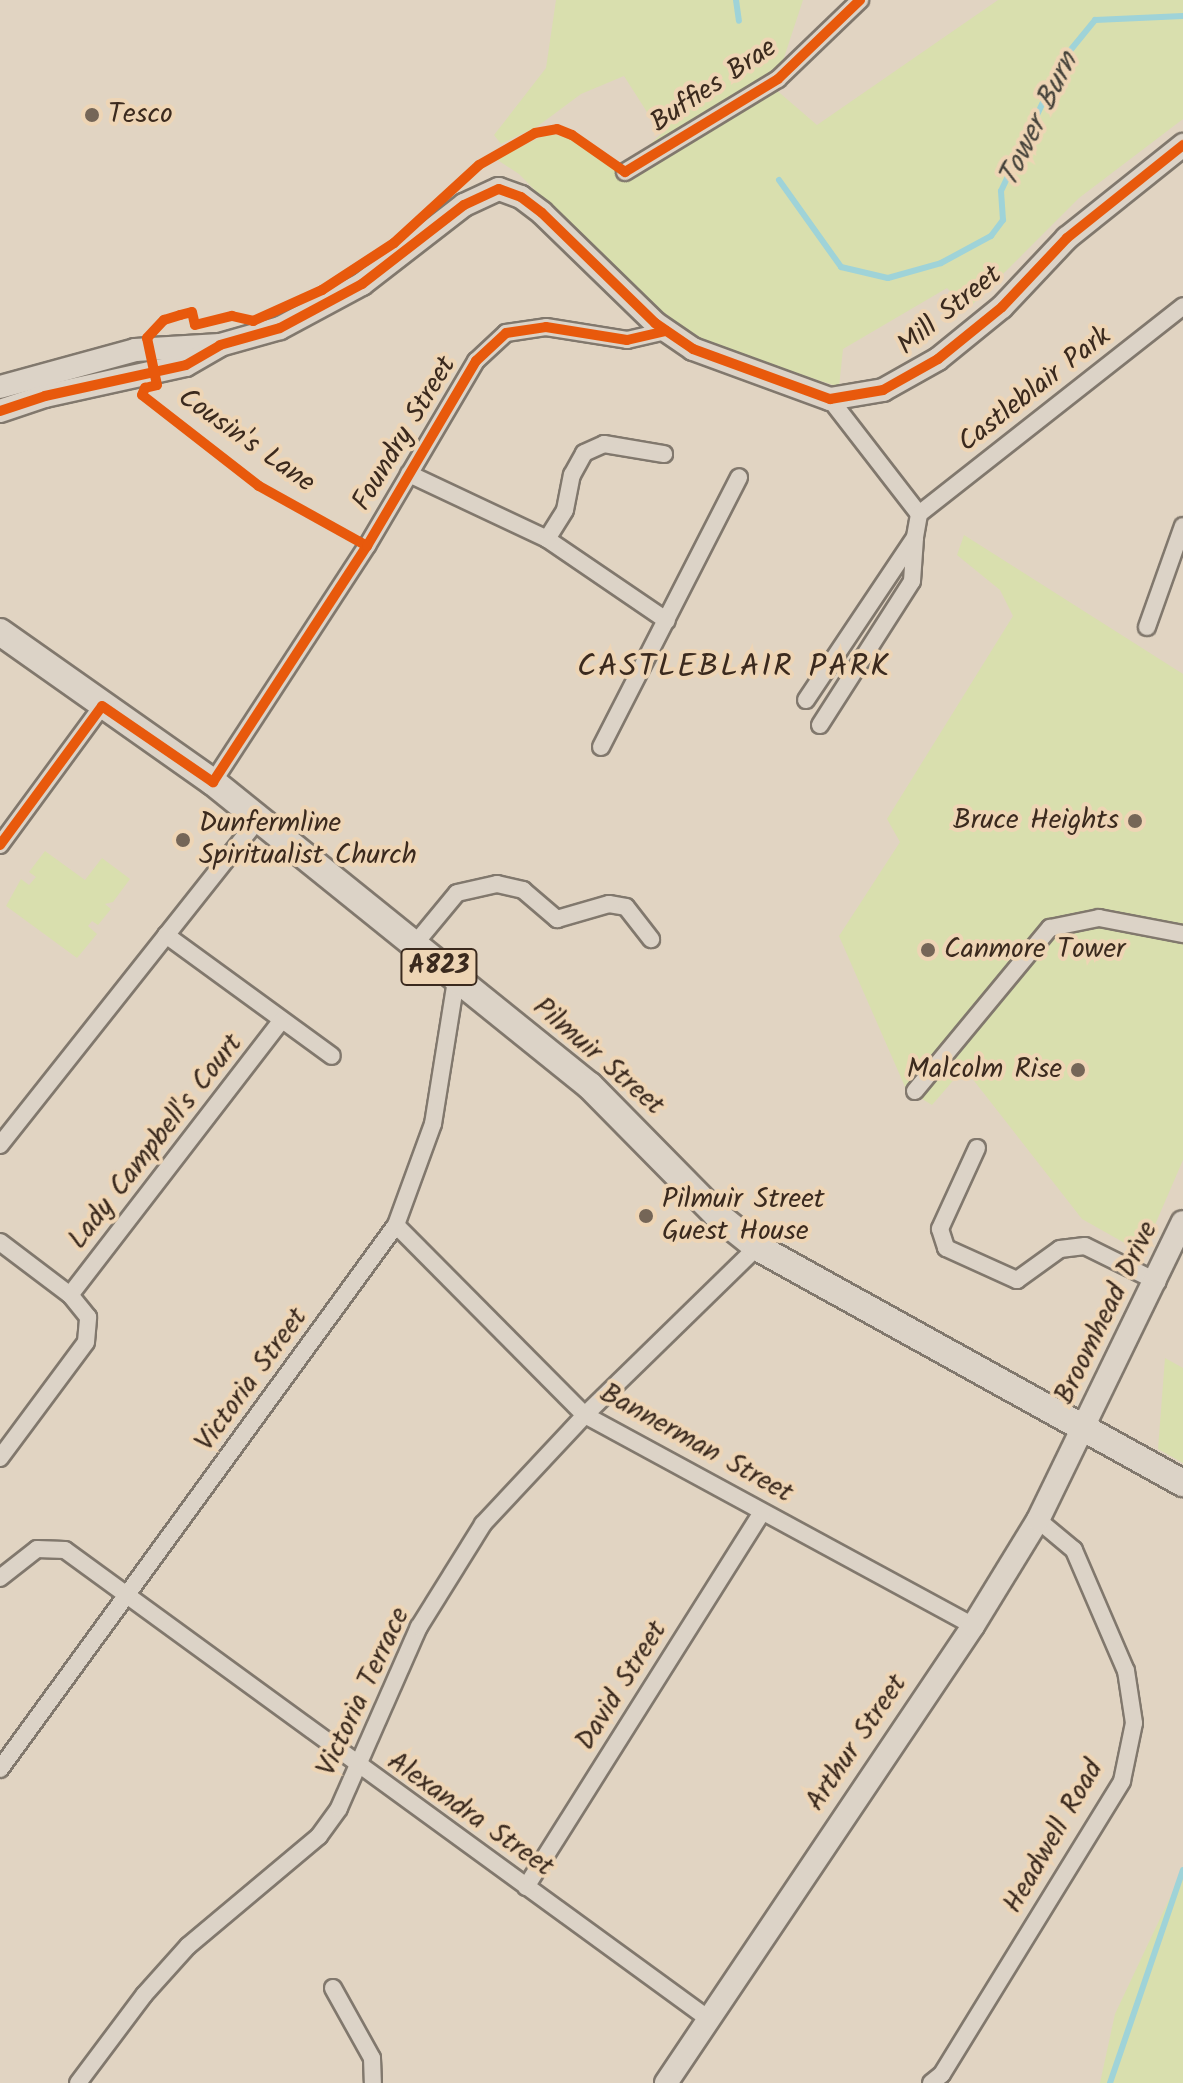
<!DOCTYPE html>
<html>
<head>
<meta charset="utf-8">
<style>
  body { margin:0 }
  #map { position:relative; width:1183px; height:2083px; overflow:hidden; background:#e1d4c2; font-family:Kalam,sans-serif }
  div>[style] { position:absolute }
  .green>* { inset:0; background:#d9dfae }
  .stream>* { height:6px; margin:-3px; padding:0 3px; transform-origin:3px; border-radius:3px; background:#9fd3d8 }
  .roads { filter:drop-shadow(2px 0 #81786d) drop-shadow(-2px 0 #81786d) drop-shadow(0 2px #81786d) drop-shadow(0 -2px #81786d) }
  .street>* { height:16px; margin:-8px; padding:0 8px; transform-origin:8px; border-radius:8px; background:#dcd3c7 }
  .secondary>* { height:22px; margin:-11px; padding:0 11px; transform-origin:11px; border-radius:11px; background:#dcd3c7 }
  .primary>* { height:26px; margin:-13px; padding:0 13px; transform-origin:13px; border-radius:13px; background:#dcd3c7 }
  .cycleway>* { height:10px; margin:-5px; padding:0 5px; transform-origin:5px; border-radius:5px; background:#e8590c }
  .dots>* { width:22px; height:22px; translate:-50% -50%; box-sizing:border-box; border:4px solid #eed5b5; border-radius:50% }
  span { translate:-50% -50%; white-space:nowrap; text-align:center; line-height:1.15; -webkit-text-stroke:8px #eed5b5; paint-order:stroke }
  .shield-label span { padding:2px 6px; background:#eed5b5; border:2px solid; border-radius:6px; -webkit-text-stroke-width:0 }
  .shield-label { font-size:26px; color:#3b2a1e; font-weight:700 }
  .street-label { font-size:28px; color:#3b2a1e }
  .poi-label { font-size:28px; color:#3b2a1e }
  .left { translate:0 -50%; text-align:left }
  .right { translate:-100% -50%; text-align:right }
  .water-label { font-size:30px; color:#46433b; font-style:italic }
  .quarter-label { font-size:32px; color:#3b2a1e; letter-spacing:2px }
</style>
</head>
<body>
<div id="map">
  <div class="green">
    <div style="clip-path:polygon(556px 0,803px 0,774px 88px,817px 125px,998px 0,1183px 0,1183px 119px,1079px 198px,968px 309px,947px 288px,843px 349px,839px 387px,712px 345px,681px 329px,653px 310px,519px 174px,496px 159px,549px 133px,571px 139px,617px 169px,626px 168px,661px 134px,624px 76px,581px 94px,538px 126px,501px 144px,494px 135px,546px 68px)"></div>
    <div style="clip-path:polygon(964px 535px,1183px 674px,1183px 1160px,1148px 1241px,1130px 1246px,1082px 1219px,964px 1068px,932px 1105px,906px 1089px,839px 936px,900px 842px,887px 819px,1013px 616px,1000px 590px,957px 555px)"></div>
    <div style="clip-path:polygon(45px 851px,85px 880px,102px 858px,130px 879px,113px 902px,105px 904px,111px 909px,98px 925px,92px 921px,88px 926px,97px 934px,77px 958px,6px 906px,21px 879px,29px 885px,36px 877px,29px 872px)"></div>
    <div style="clip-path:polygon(1165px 1358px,1183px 1368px,1183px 1463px,1158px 1449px)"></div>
    <div style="clip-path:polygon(1183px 1870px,1183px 2083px,1100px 2083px,1115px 2014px)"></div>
  </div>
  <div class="stream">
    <div style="left:736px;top:0;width:21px;rotate:82deg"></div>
    <div style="left:779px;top:180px;width:107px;rotate:54.5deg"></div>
    <div style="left:841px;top:267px;width:48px;rotate:13.2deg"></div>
    <div style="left:888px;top:278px;width:55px;rotate:-15.8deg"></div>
    <div style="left:941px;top:263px;width:57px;rotate:-28.4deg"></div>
    <div style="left:991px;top:236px;width:20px;rotate:-53deg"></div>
    <div style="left:1003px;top:220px;width:29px;rotate:-94deg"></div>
    <div style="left:1001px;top:191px;width:147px;rotate:-64.7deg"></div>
    <div style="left:1064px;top:58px;width:49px;rotate:-50.8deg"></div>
    <div style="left:1095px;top:20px;width:88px;rotate:-2.6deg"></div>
    <div style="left:1110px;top:2083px;width:225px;rotate:-71.1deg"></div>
  </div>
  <div class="roads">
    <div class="street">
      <div style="left:625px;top:172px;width:179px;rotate:-31.3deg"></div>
      <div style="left:778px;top:79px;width:114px;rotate:-43.9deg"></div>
      <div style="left:830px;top:399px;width:145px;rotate:52.3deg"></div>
      <div style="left:409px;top:474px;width:153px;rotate:25.2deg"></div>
      <div style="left:547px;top:539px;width:145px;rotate:34.3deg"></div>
      <div style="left:919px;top:514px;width:336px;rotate:-38.2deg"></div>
      <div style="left:547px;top:539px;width:34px;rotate:-58deg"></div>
      <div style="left:565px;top:510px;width:36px;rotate:-79deg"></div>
      <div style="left:572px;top:475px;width:25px;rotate:-61deg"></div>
      <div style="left:584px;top:453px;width:22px;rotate:-24deg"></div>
      <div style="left:604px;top:444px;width:61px;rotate:9.5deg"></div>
      <div style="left:1147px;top:627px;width:107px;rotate:-70.4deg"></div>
      <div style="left:806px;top:700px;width:196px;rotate:-56.2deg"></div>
      <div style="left:915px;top:537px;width:23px;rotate:-80deg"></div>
      <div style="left:820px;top:725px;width:171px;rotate:-57.4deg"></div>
      <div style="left:912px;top:581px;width:43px;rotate:-86deg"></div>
      <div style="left:601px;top:747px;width:303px;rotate:-62.9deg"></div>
      <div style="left:213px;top:782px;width:282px;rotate:-56.9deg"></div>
      <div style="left:367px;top:546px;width:215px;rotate:-59.5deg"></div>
      <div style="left:476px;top:361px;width:41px;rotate:-43deg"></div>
      <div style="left:506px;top:333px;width:40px;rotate:-8.5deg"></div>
      <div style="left:546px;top:327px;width:82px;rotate:9.1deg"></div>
      <div style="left:627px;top:340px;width:40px;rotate:-13deg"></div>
      <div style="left:0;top:845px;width:172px;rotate:-53.7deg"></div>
      <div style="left:166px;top:935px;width:205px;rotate:36.1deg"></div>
      <div style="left:414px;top:945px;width:67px;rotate:-50.4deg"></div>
      <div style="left:457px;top:893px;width:41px;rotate:-12.7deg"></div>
      <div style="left:497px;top:884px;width:27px;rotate:13deg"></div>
      <div style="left:523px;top:890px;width:45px;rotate:40.5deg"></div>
      <div style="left:557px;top:919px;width:54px;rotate:-16.1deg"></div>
      <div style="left:609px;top:904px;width:17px;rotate:10deg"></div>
      <div style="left:626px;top:907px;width:41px;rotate:52deg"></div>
      <div style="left:915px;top:1091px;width:212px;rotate:-50.4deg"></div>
      <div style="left:1050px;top:928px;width:50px;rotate:-11.5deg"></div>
      <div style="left:1099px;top:918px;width:86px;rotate:10.8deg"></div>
      <div style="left:0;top:1145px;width:415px;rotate:-51.6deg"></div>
      <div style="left:977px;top:1148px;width:89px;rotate:114.6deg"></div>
      <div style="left:940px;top:1229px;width:20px;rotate:72deg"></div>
      <div style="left:946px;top:1248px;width:78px;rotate:24.3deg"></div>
      <div style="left:1017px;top:1280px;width:53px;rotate:-35.8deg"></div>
      <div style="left:1060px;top:1249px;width:25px;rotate:-7deg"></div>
      <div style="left:1085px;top:1246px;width:81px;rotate:26.3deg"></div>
      <div style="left:396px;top:1225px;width:268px;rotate:45.2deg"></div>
      <div style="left:585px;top:1415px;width:442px;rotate:28.5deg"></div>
      <div style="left:0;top:1242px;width:88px;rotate:37.1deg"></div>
      <div style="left:70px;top:1295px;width:347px;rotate:-52.4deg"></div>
      <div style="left:0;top:1458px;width:144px;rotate:-53.4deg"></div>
      <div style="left:86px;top:1342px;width:25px;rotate:-85deg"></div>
      <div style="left:88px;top:1317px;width:28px;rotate:-129deg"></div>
      <div style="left:0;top:1578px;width:47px;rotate:-38.1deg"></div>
      <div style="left:37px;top:1549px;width:28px;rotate:2deg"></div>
      <div style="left:65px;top:1550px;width:793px;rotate:36.08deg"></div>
      <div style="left:0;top:1769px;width:673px;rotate:-53.95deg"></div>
      <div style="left:396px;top:1225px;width:108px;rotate:-69.9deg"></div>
      <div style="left:433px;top:1124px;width:145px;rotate:-80.9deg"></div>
      <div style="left:526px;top:1887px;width:443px;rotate:-57.8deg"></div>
      <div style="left:333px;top:1988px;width:80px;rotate:60.9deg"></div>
      <div style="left:372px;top:2058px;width:25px;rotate:88deg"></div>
      <div style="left:78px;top:2083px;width:110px;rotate:-53.1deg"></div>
      <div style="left:144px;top:1995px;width:66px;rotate:-48.1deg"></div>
      <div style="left:188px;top:1946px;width:171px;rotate:-40deg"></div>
      <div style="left:319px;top:1836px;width:34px;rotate:-54deg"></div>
      <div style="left:339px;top:1808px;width:198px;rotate:-66.2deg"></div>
      <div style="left:419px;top:1627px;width:121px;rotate:-58.1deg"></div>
      <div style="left:483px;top:1524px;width:149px;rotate:-46.9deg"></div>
      <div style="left:585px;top:1415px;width:240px;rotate:-44.3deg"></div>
      <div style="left:931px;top:2083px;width:14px;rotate:-39deg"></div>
      <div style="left:942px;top:2074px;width:344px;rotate:-58.4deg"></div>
      <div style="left:1122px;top:1781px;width:59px;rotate:-78.3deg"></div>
      <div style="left:1134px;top:1723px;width:53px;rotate:-98.7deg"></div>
      <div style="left:1126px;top:1671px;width:132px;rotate:-113.3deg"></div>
      <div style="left:1074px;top:1550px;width:47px;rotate:-140.2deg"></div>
    </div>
    <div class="secondary">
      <div style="left:0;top:387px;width:140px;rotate:-15.3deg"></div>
      <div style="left:135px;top:350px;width:85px;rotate:-3.4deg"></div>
      <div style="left:0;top:411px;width:47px;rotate:-18.4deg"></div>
      <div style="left:45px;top:396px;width:144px;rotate:-12.4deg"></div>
      <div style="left:186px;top:365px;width:39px;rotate:-30deg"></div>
      <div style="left:220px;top:345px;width:62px;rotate:-15.8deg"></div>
      <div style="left:280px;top:328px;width:93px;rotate:-28.2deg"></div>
      <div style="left:362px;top:284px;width:129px;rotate:-37.8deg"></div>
      <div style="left:464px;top:205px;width:38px;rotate:-25deg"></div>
      <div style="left:499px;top:189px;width:23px;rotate:20deg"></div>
      <div style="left:521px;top:197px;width:26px;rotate:37deg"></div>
      <div style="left:542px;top:213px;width:158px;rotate:44.2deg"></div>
      <div style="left:655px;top:323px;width:46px;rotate:34.4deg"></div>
      <div style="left:693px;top:349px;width:146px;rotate:20.1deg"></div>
      <div style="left:830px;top:399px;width:54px;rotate:-9.6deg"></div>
      <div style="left:883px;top:390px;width:63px;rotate:-29.4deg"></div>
      <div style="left:938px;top:359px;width:82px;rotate:-39.1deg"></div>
      <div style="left:1002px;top:307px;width:95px;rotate:-46.7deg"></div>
      <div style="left:1067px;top:238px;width:149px;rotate:-38.7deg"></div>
      <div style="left:666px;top:2083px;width:551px;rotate:-56.11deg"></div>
      <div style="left:973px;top:1626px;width:124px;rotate:-58.5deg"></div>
      <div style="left:1038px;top:1520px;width:331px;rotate:-64.1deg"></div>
    </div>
    <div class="primary">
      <div style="left:0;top:632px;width:261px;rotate:35.2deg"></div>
      <div style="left:213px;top:782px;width:483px;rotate:38.9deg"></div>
      <div style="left:589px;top:1085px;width:182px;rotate:45.4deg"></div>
      <div style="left:717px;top:1215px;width:51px;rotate:38.7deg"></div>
      <div style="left:757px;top:1247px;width:487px;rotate:29deg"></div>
    </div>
  </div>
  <div class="cycleway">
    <div style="left:0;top:411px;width:47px;rotate:-18.4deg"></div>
    <div style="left:45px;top:396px;width:144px;rotate:-12.4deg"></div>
    <div style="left:186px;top:365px;width:39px;rotate:-30deg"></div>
    <div style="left:220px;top:345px;width:62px;rotate:-15.8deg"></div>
    <div style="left:280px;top:328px;width:93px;rotate:-28.2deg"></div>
    <div style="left:362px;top:284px;width:129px;rotate:-37.8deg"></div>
    <div style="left:464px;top:205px;width:38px;rotate:-25deg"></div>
    <div style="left:499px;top:189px;width:23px;rotate:20deg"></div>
    <div style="left:521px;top:197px;width:26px;rotate:37deg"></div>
    <div style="left:542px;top:213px;width:158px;rotate:44.2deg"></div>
    <div style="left:655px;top:323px;width:46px;rotate:34.4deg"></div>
    <div style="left:693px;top:349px;width:146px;rotate:20.1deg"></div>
    <div style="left:830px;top:399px;width:54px;rotate:-9.6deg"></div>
    <div style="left:883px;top:390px;width:63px;rotate:-29.4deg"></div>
    <div style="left:938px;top:359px;width:82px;rotate:-39.1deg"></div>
    <div style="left:1002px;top:307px;width:95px;rotate:-46.7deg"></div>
    <div style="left:1067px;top:238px;width:149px;rotate:-38.7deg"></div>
    <div style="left:367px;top:546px;width:124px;rotate:-150.9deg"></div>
    <div style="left:259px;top:486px;width:148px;rotate:-142.1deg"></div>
    <div style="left:142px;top:395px;width:8px;rotate:-67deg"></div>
    <div style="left:145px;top:388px;width:12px;rotate:-14deg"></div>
    <div style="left:157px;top:385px;width:48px;rotate:-102deg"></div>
    <div style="left:147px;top:338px;width:25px;rotate:-47deg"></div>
    <div style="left:164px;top:320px;width:17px;rotate:-17deg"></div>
    <div style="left:180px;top:315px;width:12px;rotate:-14deg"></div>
    <div style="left:192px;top:312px;width:13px;rotate:77deg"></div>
    <div style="left:195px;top:325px;width:38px;rotate:-14deg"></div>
    <div style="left:232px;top:316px;width:22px;rotate:13deg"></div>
    <div style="left:253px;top:321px;width:76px;rotate:-24.2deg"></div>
    <div style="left:322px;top:290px;width:86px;rotate:-33.1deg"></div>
    <div style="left:394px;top:243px;width:115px;rotate:-42.5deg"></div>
    <div style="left:479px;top:165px;width:64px;rotate:-29.7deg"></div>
    <div style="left:535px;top:133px;width:22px;rotate:-10deg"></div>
    <div style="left:557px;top:129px;width:16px;rotate:22deg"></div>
    <div style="left:572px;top:135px;width:65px;rotate:34.9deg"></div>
    <div style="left:625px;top:172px;width:179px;rotate:-31.3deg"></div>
    <div style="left:778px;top:79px;width:114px;rotate:-43.9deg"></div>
    <div style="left:0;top:845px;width:172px;rotate:-53.7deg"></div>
    <div style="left:102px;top:706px;width:135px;rotate:34.4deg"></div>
    <div style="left:213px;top:782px;width:282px;rotate:-56.9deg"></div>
    <div style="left:367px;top:546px;width:215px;rotate:-59.5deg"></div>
    <div style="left:476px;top:361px;width:41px;rotate:-43deg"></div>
    <div style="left:506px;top:333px;width:40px;rotate:-8.5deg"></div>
    <div style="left:546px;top:327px;width:82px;rotate:9.1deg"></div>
    <div style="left:627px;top:340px;width:40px;rotate:-13deg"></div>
  </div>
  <div class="dots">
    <div style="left:92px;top:115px;background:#756657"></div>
    <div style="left:1135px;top:821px;background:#756657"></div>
    <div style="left:183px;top:840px;background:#756657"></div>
    <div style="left:928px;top:950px;background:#756657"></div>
    <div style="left:1078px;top:1070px;background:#756657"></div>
    <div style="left:646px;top:1216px;background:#756657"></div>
  </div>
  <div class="shield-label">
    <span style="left:439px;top:967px">A823</span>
  </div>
  <div class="street-label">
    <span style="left:714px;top:86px;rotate:-34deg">Buffies Brae</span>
    <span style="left:950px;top:311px;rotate:-39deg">Mill Street</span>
    <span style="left:1035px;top:390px;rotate:-38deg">Castleblair Park</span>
    <span style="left:405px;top:434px;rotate:-59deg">Foundry Street</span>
    <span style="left:246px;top:441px;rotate:35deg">Cousin's Lane</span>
    <span style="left:598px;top:1057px;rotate:41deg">Pilmuir Street</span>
    <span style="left:156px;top:1142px;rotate:-52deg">Lady Campbell's Court</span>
    <span style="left:1107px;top:1313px;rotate:-64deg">Broomhead Drive</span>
    <span style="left:252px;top:1380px;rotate:-54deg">Victoria Street</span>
    <span style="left:696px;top:1444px;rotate:29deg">Bannerman Street</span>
    <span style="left:622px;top:1686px;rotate:-58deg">David Street</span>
    <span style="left:364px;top:1692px;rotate:-65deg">Victoria Terrace</span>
    <span style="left:857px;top:1743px;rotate:-56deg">Arthur Street</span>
    <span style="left:470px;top:1815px;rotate:35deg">Alexandra Street</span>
    <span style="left:1054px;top:1837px;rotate:-60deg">Headwell Road</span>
  </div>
  <div class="poi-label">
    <span class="left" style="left:108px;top:115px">Tesco</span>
    <span class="right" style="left:1119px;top:821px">Bruce Heights</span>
    <span class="left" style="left:199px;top:840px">Dunfermline<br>Spiritualist Church</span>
    <span class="left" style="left:944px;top:950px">Canmore Tower</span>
    <span class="right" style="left:1062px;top:1070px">Malcolm Rise</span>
    <span class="left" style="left:662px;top:1216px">Pilmuir Street<br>Guest House</span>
  </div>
  <div class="water-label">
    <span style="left:1039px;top:120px;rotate:-64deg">Tower Burn</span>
  </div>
  <div class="quarter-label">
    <span style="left:734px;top:668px">CASTLEBLAIR PARK</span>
  </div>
</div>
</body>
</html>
